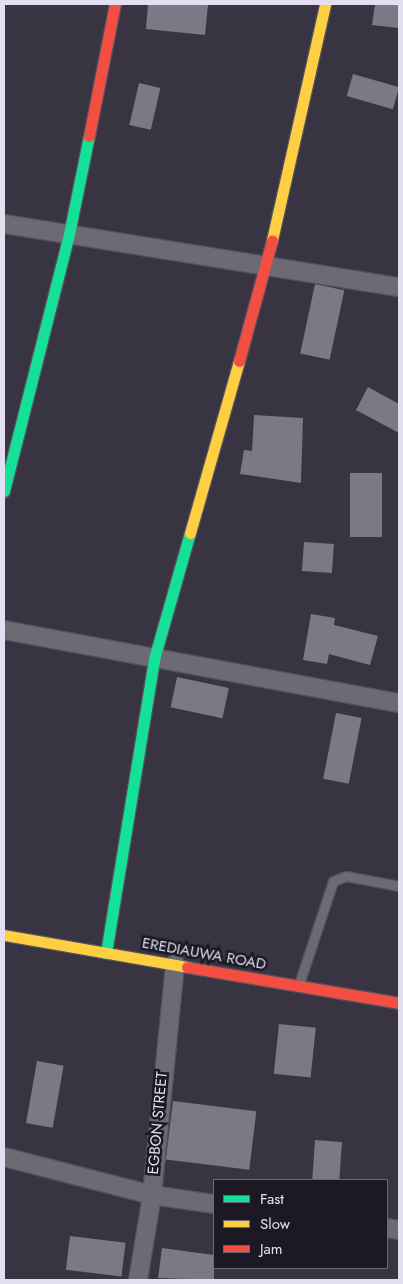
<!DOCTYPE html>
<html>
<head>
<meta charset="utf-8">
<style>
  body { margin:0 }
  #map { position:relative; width:403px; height:1284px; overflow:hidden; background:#383442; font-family:Jost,sans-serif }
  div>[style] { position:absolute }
  .building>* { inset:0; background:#7c7986; transform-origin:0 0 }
  .roads { filter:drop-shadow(1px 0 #53505d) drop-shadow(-1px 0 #53505d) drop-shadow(0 1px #53505d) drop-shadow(0 -1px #53505d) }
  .lane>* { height:9px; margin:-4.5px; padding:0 4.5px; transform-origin:4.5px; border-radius:4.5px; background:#6d6a74 }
  .street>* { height:18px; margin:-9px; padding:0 9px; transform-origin:9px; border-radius:9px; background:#6d6a74 }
  .fast>* { height:11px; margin:-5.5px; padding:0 5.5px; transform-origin:5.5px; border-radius:5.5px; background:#16e098 }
  .slow>* { height:11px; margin:-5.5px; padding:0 5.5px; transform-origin:5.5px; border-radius:5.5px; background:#ffcf43 }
  .jam>* { height:11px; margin:-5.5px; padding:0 5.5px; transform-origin:5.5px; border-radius:5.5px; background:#f24e42 }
  span { translate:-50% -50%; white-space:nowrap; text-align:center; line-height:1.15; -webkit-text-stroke:5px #1c1925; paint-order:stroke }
  .street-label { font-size:15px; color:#e3dff0 }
  .frame { position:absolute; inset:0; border:5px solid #e3dff0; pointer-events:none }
  .legend { position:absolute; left:213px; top:1179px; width:175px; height:90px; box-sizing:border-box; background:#1c1925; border:1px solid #6c6876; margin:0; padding:6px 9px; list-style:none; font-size:15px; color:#e3dff0 }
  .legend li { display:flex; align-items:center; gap:10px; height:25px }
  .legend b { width:25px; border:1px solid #6c6876 }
</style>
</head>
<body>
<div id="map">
  <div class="building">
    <div style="clip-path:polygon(148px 4px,208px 5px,205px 35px,146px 29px)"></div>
    <div style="clip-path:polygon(375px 4px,399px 4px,399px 28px,372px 25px)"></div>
    <div style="left:353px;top:74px;width:48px;height:23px;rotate:16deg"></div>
    <div style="left:139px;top:83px;width:22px;height:43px;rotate:13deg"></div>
    <div style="left:315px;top:284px;width:30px;height:71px;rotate:12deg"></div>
    <div style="clip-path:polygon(368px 387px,399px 404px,399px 433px,356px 410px)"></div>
    <div style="clip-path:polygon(254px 415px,303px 418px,301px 483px,240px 474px,244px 450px,252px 451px)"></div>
    <div style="left:350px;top:473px;width:32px;height:64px"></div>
    <div style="left:304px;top:542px;width:30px;height:29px;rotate:4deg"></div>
    <div style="clip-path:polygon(311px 614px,335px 618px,334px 625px,378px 636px,370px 665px,329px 654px,327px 664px,303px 660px)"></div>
    <div style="left:177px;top:677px;width:53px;height:31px;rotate:12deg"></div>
    <div style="left:336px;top:713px;width:26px;height:67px;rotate:11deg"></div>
    <div style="left:279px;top:1024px;width:37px;height:50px;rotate:6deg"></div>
    <div style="left:37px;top:1061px;width:27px;height:63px;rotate:10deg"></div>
    <div style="left:173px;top:1101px;width:84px;height:59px;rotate:7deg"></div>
    <div style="left:315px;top:1140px;width:27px;height:40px;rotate:4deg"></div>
    <div style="left:70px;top:1236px;width:56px;height:34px;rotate:7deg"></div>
    <div style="clip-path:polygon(162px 1248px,214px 1255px,214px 1280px,158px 1278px)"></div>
  </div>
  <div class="roads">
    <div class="lane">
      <div style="left:299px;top:984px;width:108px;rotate:-71.7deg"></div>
      <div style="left:333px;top:881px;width:14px;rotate:-21deg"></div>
      <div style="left:346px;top:876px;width:54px;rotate:10.7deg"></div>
    </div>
    <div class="street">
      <div style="left:4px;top:224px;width:400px;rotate:9.1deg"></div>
      <div style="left:4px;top:630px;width:402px;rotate:10.5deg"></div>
      <div style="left:4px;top:1157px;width:153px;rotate:14.4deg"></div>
      <div style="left:152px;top:1195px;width:63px;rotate:8.3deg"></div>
      <div style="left:387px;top:1228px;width:12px;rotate:9deg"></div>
      <div style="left:138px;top:1280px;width:86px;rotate:-80.6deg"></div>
      <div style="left:152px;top:1195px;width:232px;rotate:-84.3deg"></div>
    </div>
    <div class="fast">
      <div style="left:4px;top:491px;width:265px;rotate:-75.8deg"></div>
      <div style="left:69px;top:234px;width:100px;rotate:-78.5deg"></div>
      <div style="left:106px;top:953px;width:298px;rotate:-80.7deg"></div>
      <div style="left:154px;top:659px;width:131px;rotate:-74.1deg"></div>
    </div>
    <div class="slow">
      <div style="left:272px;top:240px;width:242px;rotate:-77.3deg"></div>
      <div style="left:190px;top:533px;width:179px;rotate:-74.1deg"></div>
      <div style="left:4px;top:935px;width:186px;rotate:9.9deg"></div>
    </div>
    <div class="jam">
      <div style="left:89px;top:136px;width:135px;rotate:-78.9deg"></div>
      <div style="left:239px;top:361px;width:125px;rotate:-74.7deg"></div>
      <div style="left:187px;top:967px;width:215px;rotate:9.6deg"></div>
    </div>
  </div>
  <div class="street-label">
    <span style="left:204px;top:954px;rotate:10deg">EREDIAUWA ROAD</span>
    <span style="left:158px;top:1123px;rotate:-85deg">EGBON STREET</span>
  </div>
  <div class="frame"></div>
  <ul class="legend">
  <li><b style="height:6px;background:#16e098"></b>Fast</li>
  <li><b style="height:6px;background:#ffcf43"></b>Slow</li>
  <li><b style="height:6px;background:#f24e42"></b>Jam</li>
  </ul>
</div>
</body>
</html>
